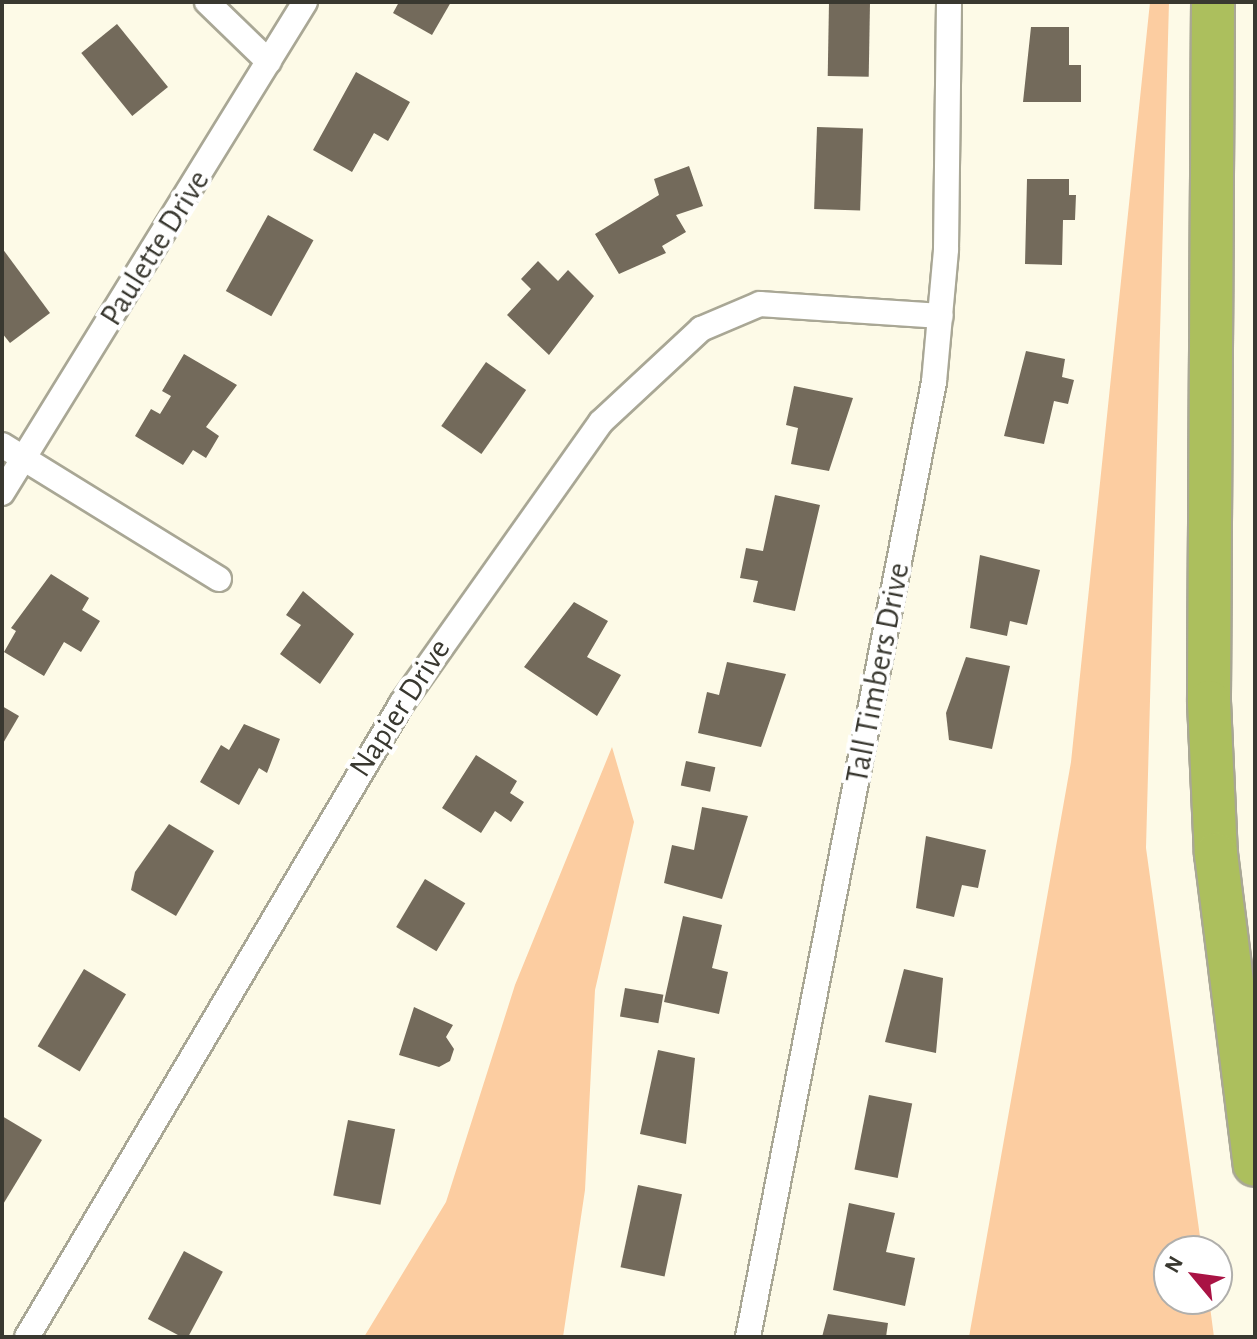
<!DOCTYPE html>
<html>
<head>
<meta charset="utf-8">
<style>
  body { margin:0 }
  #map { position:relative; width:1257px; height:1339px; overflow:hidden; background:#fdfae7; font-family:"Alegreya Sans",sans-serif }
  div>[style] { position:absolute }
  .green>* { inset:0; background:#fccda1 }
  .building>* { inset:0; background:#736a5b; transform-origin:0 0 }
  .roads { filter:drop-shadow(2px 0 #a9a795) drop-shadow(-2px 0 #a9a795) drop-shadow(0 2px #a9a795) drop-shadow(0 -2px #a9a795) }
  .minor>* { height:24px; margin:-12px; padding:0 12px; transform-origin:12px; border-radius:12px; background:#fff }
  .motorway>* { height:42px; margin:-21px; padding:0 21px; transform-origin:21px; border-radius:21px; background:#acbf5d }
  span { translate:-50% -50%; white-space:nowrap; text-align:center; line-height:1.15; -webkit-text-stroke:8px #fff; paint-order:stroke }
  .street-label { font-size:32px; color:#393830 }
  .frame { position:absolute; inset:0; border:4px solid #393830; pointer-events:none }
  .north { position:absolute; left:1153px; top:1235px; width:80px; height:80px; box-sizing:border-box; background:#fff; border:2px solid #b0afac; border-radius:50%; rotate:299deg; font-size:22px; font-weight:700; line-height:32px; text-align:center; color:#393830 }
  .north::after { content:''; display:block; margin:auto; width:28px; height:36px; background:#a91344; clip-path:polygon(50% 0,100% 100%,50% 72%,0 100%) }
</style>
</head>
<body>
<div id="map">
  <div class="green">
    <div style="clip-path:polygon(1150px 2px,1169px 2px,1146px 848px,1202px 1251px,1169px 1251px,1169px 1299px,1209px 1299px,1214px 1337px,969px 1337px,1071px 762px)"></div>
    <div style="clip-path:polygon(612px 747px,634px 822px,595px 990px,585px 1190px,563px 1337px,364px 1337px,446px 1202px,515px 985px)"></div>
  </div>
  <div class="building">
    <div style="clip-path:polygon(399px 2px,451px 2px,432px 35px,393px 13px)"></div>
    <div style="left:829px;top:2px;width:41px;height:74px;rotate:1deg"></div>
    <div style="left:117px;top:24px;width:81px;height:46px;rotate:51deg"></div>
    <div style="clip-path:polygon(1031px 27px,1069px 27px,1069px 65px,1081px 65px,1081px 102px,1023px 102px)"></div>
    <div style="clip-path:polygon(356px 72px,410px 102px,388px 141px,374px 133px,352px 172px,313px 150px)"></div>
    <div style="left:817px;top:127px;width:46px;height:82px;rotate:2deg"></div>
    <div style="clip-path:polygon(689px 166px,703px 206px,676px 215px,686px 232px,662px 246px,666px 253px,619px 274px,595px 234px,659px 195px,654px 179px)"></div>
    <div style="clip-path:polygon(1027px 179px,1069px 179px,1069px 195px,1076px 195px,1075px 220px,1063px 220px,1062px 265px,1025px 264px)"></div>
    <div style="left:268px;top:215px;width:52px;height:87px;rotate:29deg"></div>
    <div style="clip-path:polygon(2px 248px,50px 313px,10px 343px,2px 333px)"></div>
    <div style="clip-path:polygon(538px 261px,558px 281px,568px 270px,594px 296px,549px 355px,507px 315px,531px 289px,521px 279px)"></div>
    <div style="clip-path:polygon(1026px 351px,1065px 359px,1062px 377px,1074px 380px,1068px 404px,1054px 401px,1044px 444px,1004px 436px)"></div>
    <div style="clip-path:polygon(184px 354px,237px 385px,206px 427px,219px 436px,206px 458px,193px 450px,183px 465px,135px 436px,151px 409px,160px 414px,171px 396px,162px 391px)"></div>
    <div style="left:486px;top:362px;width:49px;height:78px;rotate:35deg"></div>
    <div style="clip-path:polygon(794px 386px,853px 398px,829px 471px,791px 464px,798px 428px,786px 425px)"></div>
    <div style="clip-path:polygon(775px 495px,820px 505px,795px 611px,753px 602px,758px 581px,740px 578px,746px 548px,763px 551px)"></div>
    <div style="clip-path:polygon(980px 555px,1040px 570px,1027px 625px,1010px 621px,1007px 636px,970px 628px)"></div>
    <div style="clip-path:polygon(51px 574px,89px 598px,82px 610px,100px 621px,81px 652px,64px 642px,44px 676px,4px 652px,16px 631px,11px 628px)"></div>
    <div style="clip-path:polygon(303px 591px,354px 634px,320px 684px,280px 654px,301px 625px,286px 615px)"></div>
    <div style="clip-path:polygon(574px 602px,608px 621px,587px 657px,621px 675px,597px 716px,524px 667px)"></div>
    <div style="clip-path:polygon(966px 657px,1010px 666px,992px 749px,949px 740px,946px 713px)"></div>
    <div style="clip-path:polygon(727px 662px,786px 674px,761px 747px,698px 733px,707px 692px,719px 695px)"></div>
    <div style="clip-path:polygon(2px 706px,19px 716px,2px 745px)"></div>
    <div style="clip-path:polygon(244px 724px,280px 739px,267px 773px,259px 768px,239px 805px,200px 782px,221px 745px,229px 750px)"></div>
    <div style="clip-path:polygon(476px 755px,517px 781px,510px 793px,524px 802px,511px 822px,495px 811px,481px 833px,442px 808px)"></div>
    <div style="left:686px;top:761px;width:30px;height:25px;rotate:12deg"></div>
    <div style="clip-path:polygon(702px 807px,748px 816px,722px 899px,664px 883px,672px 845px,694px 850px)"></div>
    <div style="clip-path:polygon(169px 824px,214px 851px,176px 916px,131px 890px,135px 872px)"></div>
    <div style="clip-path:polygon(926px 836px,986px 850px,978px 888px,962px 885px,954px 917px,916px 908px)"></div>
    <div style="left:425px;top:879px;width:47px;height:56px;rotate:31deg"></div>
    <div style="clip-path:polygon(683px 916px,722px 925px,712px 968px,728px 972px,719px 1014px,664px 1002px)"></div>
    <div style="left:84px;top:969px;width:49px;height:90px;rotate:31deg"></div>
    <div style="clip-path:polygon(904px 969px,943px 978px,936px 1053px,885px 1042px)"></div>
    <div style="left:625px;top:988px;width:39px;height:29px;rotate:10deg"></div>
    <div style="clip-path:polygon(414px 1007px,453px 1025px,446px 1037px,454px 1049px,450px 1061px,439px 1067px,399px 1055px)"></div>
    <div style="clip-path:polygon(658px 1050px,695px 1058px,686px 1144px,640px 1134px)"></div>
    <div style="left:869px;top:1095px;width:44px;height:76px;rotate:11deg"></div>
    <div style="clip-path:polygon(2px 1116px,42px 1140px,2px 1206px)"></div>
    <div style="left:348px;top:1120px;width:48px;height:77px;rotate:11deg"></div>
    <div style="left:638px;top:1185px;width:45px;height:84px;rotate:12deg"></div>
    <div style="clip-path:polygon(849px 1203px,895px 1213px,886px 1252px,915px 1258px,905px 1306px,833px 1290px)"></div>
    <div style="left:184px;top:1251px;width:44px;height:77px;rotate:28deg"></div>
    <div style="clip-path:polygon(828px 1314px,888px 1323px,886px 1337px,822px 1337px)"></div>
  </div>
  <div class="roads">
    <div class="minor">
      <div style="left:207px;top:2px;width:86px;rotate:44.1deg"></div>
      <div style="left:2px;top:445px;width:255px;rotate:31.7deg"></div>
      <div style="left:2px;top:493px;width:577px;rotate:-58.32deg"></div>
      <div style="left:27px;top:1337px;width:737px;rotate:-59.4deg"></div>
      <div style="left:402px;top:703px;width:344px;rotate:-54.7deg"></div>
      <div style="left:601px;top:422px;width:137px;rotate:-42.9deg"></div>
      <div style="left:701px;top:329px;width:64px;rotate:-23deg"></div>
      <div style="left:760px;top:304px;width:181px;rotate:3.8deg"></div>
      <div style="left:748px;top:1337px;width:973px;rotate:-78.98deg"></div>
      <div style="left:934px;top:382px;width:134px;rotate:-84.8deg"></div>
      <div style="left:946px;top:249px;width:247px;rotate:-89.3deg"></div>
    </div>
    <div class="motorway">
      <div style="left:1213px;top:2px;width:700px;rotate:90.33deg"></div>
      <div style="left:1209px;top:702px;width:152px;rotate:87.4deg"></div>
      <div style="left:1216px;top:854px;width:313px;rotate:82.9deg"></div>
    </div>
  </div>
  <div class="street-label">
    <span style="left:155px;top:248px;rotate:-58deg">Paulette Drive</span>
    <span style="left:878px;top:673px;rotate:-79deg">Tall Timbers Drive</span>
    <span style="left:400px;top:708px;rotate:-57deg">Napier Drive</span>
  </div>
  <div class="frame"></div>
  <div class="north">N</div>
</div>
</body>
</html>
